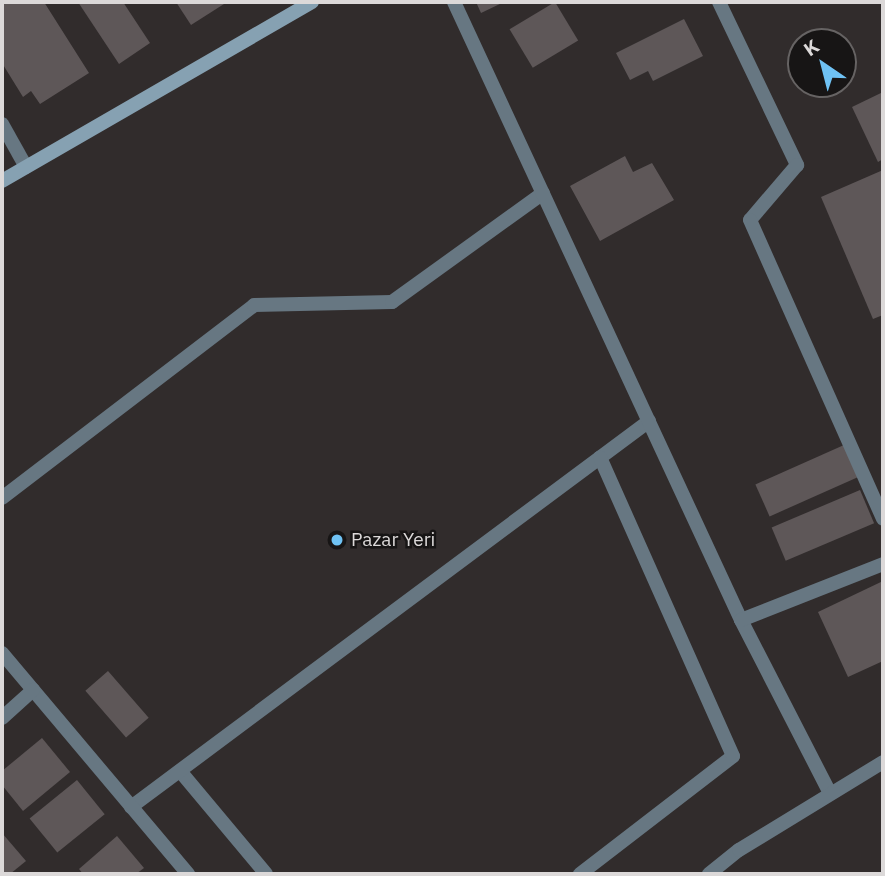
<!DOCTYPE html>
<html>
<head>
<meta charset="utf-8">
<style>
  body { margin:0 }
  #map { position:relative; width:885px; height:876px; overflow:hidden; background:#312c2c; font-family:"IBM Plex Sans",sans-serif }
  div>[style] { position:absolute }
  .building>* { inset:0; background:#5e5758; transform-origin:0 0 }
  .lane>* { height:14px; margin:-7px; padding:0 7px; transform-origin:7px; border-radius:7px; background:#677782 }
  .street>* { height:14px; margin:-7px; padding:0 7px; transform-origin:7px; border-radius:7px; background:#677782 }
  .secondary>* { height:14px; margin:-7px; padding:0 7px; transform-origin:7px; border-radius:7px; background:#86a1b2 }
  .dots>* { width:19px; height:19px; translate:-50% -50%; box-sizing:border-box; border:4px solid #171515; border-radius:50% }
  span { translate:-50% -50%; white-space:nowrap; text-align:center; line-height:1.15; -webkit-text-stroke:5px #171515; paint-order:stroke }
  .poi-label { font-size:19px; color:#dcd9d9 }
  .left { translate:0 -50%; text-align:left }
  .frame { position:absolute; inset:0; border:4px solid #dcd9d9; pointer-events:none }
  .north { position:absolute; left:787px; top:28px; width:70px; height:70px; box-sizing:border-box; background:#171515; border:2px solid #666363; border-radius:50%; rotate:325deg; font-size:19px; font-weight:700; line-height:28px; text-align:center; color:#dcd9d9 }
  .north::after { content:''; display:block; margin:auto; width:24px; height:32px; background:#6fc2f4; clip-path:polygon(50% 0,100% 100%,50% 72%,0 100%) }
</style>
</head>
<body>
<div id="map">
  <div class="building">
    <div style="clip-path:polygon(2px 2px,44px 2px,89px 73px,40px 104px,31px 91px,23px 97px,2px 63px)"></div>
    <div style="clip-path:polygon(78px 2px,123px 2px,150px 43px,119px 64px)"></div>
    <div style="clip-path:polygon(176px 2px,223px 2px,224px 4px,191px 25px)"></div>
    <div style="clip-path:polygon(476px 2px,504px 2px,481px 13px)"></div>
    <div style="left:555px;top:2px;width:45px;height:53px;rotate:59deg"></div>
    <div style="clip-path:polygon(684px 19px,703px 56px,653px 81px,648px 71px,630px 80px,616px 53px)"></div>
    <div style="clip-path:polygon(883px 92px,883px 159px,878px 162px,852px 107px)"></div>
    <div style="clip-path:polygon(625px 156px,633px 172px,652px 163px,674px 200px,600px 241px,570px 186px)"></div>
    <div style="clip-path:polygon(883px 170px,883px 315px,873px 319px,821px 197px)"></div>
    <div style="left:844px;top:445px;width:35px;height:97px;rotate:66deg"></div>
    <div style="left:860px;top:490px;width:36px;height:96px;rotate:67deg"></div>
    <div style="clip-path:polygon(883px 581px,883px 661px,848px 677px,818px 612px)"></div>
    <div style="left:108px;top:671px;width:62px;height:30px;rotate:49deg"></div>
    <div style="clip-path:polygon(42px 738px,70px 772px,23px 811px,2px 785px,2px 771px)"></div>
    <div style="left:77px;top:780px;width:44px;height:61px;rotate:51deg"></div>
    <div style="clip-path:polygon(2px 833px,26px 861px,10px 874px,2px 874px)"></div>
    <div style="clip-path:polygon(117px 836px,144px 868px,136px 874px,83px 874px,79px 869px)"></div>
  </div>
  <div class="lane">
    <div style="left:2px;top:498px;width:317px;rotate:-37.4deg"></div>
    <div style="left:254px;top:305px;width:138px;rotate:-1.2deg"></div>
    <div style="left:392px;top:302px;width:186px;rotate:-35.8deg"></div>
    <div style="left:180px;top:771px;width:134px;rotate:50.1deg"></div>
    <div style="left:131px;top:807px;width:646px;rotate:-36.69deg"></div>
    <div style="left:580px;top:874px;width:193px;rotate:-37.6deg"></div>
    <div style="left:733px;top:756px;width:327px;rotate:-114deg"></div>
  </div>
  <div class="street">
    <div style="left:454px;top:2px;width:681px;rotate:65.09deg"></div>
    <div style="left:741px;top:620px;width:195px;rotate:62.8deg"></div>
    <div style="left:719px;top:2px;width:181px;rotate:64.4deg"></div>
    <div style="left:797px;top:165px;width:72px;rotate:130.5deg"></div>
    <div style="left:750px;top:220px;width:327px;rotate:66deg"></div>
    <div style="left:2px;top:124px;width:49px;rotate:60.8deg"></div>
    <div style="left:741px;top:620px;width:153px;rotate:-21.5deg"></div>
    <div style="left:2px;top:653px;width:289px;rotate:49.9deg"></div>
    <div style="left:2px;top:718px;width:42px;rotate:-42.1deg"></div>
    <div style="left:709px;top:874px;width:38px;rotate:-39deg"></div>
    <div style="left:739px;top:850px;width:169px;rotate:-31.4deg"></div>
  </div>
  <div class="secondary">
    <div style="left:2px;top:181px;width:358px;rotate:-30deg"></div>
  </div>
  <div class="dots">
    <div style="left:337px;top:540px;background:#6fc2f4"></div>
  </div>
  <div class="poi-label">
    <span class="left" style="left:351px;top:540px">Pazar Yeri</span>
  </div>
  <div class="frame"></div>
  <div class="north">K</div>
</div>
</body>
</html>
